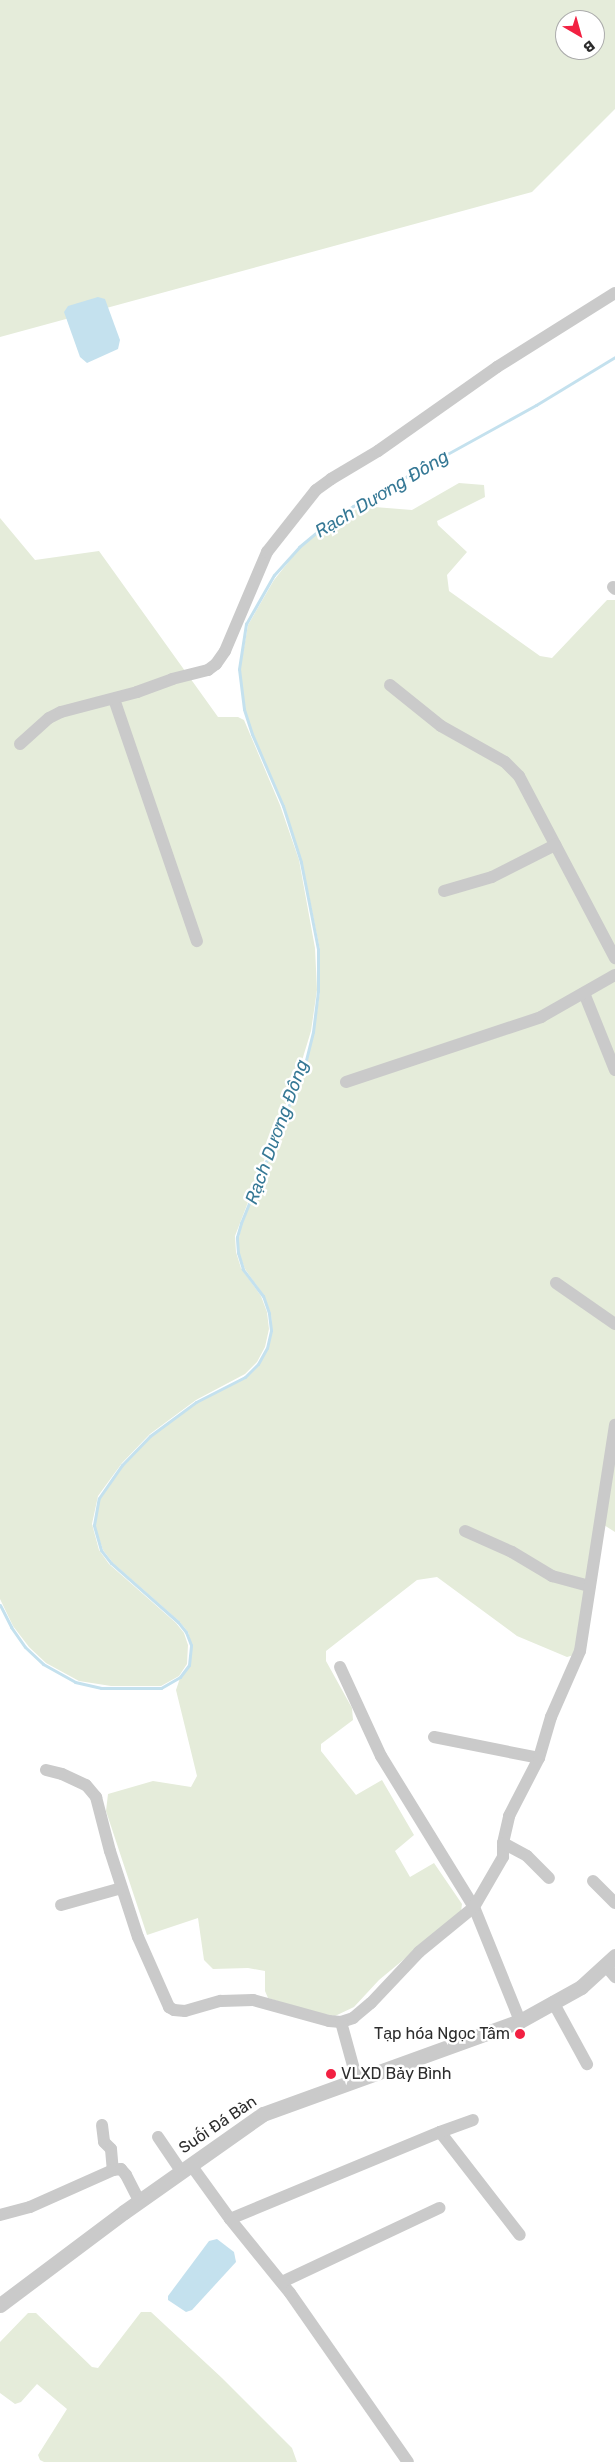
<!DOCTYPE html>
<html>
<head>
<meta charset="utf-8">
<style>
  body { margin:0 }
  #map { position:relative; width:615px; height:2462px; overflow:hidden; background:#fff; font-family:Rubik,sans-serif }
  div>[style] { position:absolute }
  .green>* { inset:0; background:#e5ecda }
  .water>* { inset:0; background:#c4e1ee }
  .stream>* { height:3px; margin:-1.5px; padding:0 1.5px; transform-origin:1.5px; border-radius:1.5px; background:#c4e1ee }
  .minor>* { height:12px; margin:-6px; padding:0 6px; transform-origin:6px; border-radius:6px; background:#cacaca }
  .tertiary>* { height:15px; margin:-7.5px; padding:0 7.5px; transform-origin:7.5px; border-radius:7.5px; background:#cacaca }
  .dots>* { width:14px; height:14px; translate:-50% -50%; box-sizing:border-box; border:2px solid #fff; border-radius:50% }
  span { translate:-50% -50%; white-space:nowrap; text-align:center; line-height:1.15; -webkit-text-stroke:5px #fff; paint-order:stroke }
  .poi-label { font-size:16px; color:#2d2d2d }
  .right { translate:-100% -50%; text-align:right }
  .left { translate:0 -50%; text-align:left }
  .street-label { font-size:16px; color:#2d2d2d }
  .water-label { font-size:18px; color:#357895; font-style:italic }
  .north { position:absolute; left:555px; top:10px; width:50px; height:50px; box-sizing:border-box; background:#fff; border:1px solid #ababab; border-radius:50%; rotate:142deg; font-size:14px; font-weight:700; line-height:20px; text-align:center; color:#2d2d2d }
  .north::after { content:''; display:block; margin:auto; width:18px; height:22px; background:#f22142; clip-path:polygon(50% 0,100% 100%,50% 72%,0 100%) }
</style>
</head>
<body>
<div id="map">
  <div class="green">
    <div style="clip-path:polygon(evenodd,0 0,615px 0,615px 109px,532px 192px,0 337px,0 0,565px 20px,595px 20px,595px 50px,565px 50px,565px 20px)"></div>
    <div style="clip-path:polygon(459px 483px,484px 485px,485px 497px,437px 521px,438px 525px,467px 552px,447px 575px,449px 591px,540px 656px,552px 658px,607px 600px,615px 600px,615px 1532px,596px 1520px,574px 1655px,567px 1657px,517px 1636px,437px 1577px,417px 1580px,326px 1651px,326px 1661px,352px 1708px,353px 1720px,321px 1744px,321px 1751px,356px 1795px,382px 1780px,414px 1835px,395px 1851px,410px 1877px,434px 1863px,462px 1904px,461px 1912px,379px 1980px,354px 2007px,335px 2016px,312px 2012px,268px 1998px,265px 1991px,265px 1971px,248px 1968px,213px 1969px,204px 1960px,198px 1918px,147px 1935px,106px 1811px,108px 1794px,153px 1781px,191px 1787px,197px 1776px,176px 1690px,180px 1678px,189px 1666px,192px 1646px,188px 1632px,179px 1621px,113px 1563px,103px 1550px,95px 1526px,100px 1499px,123px 1466px,150px 1437px,196px 1403px,245px 1378px,258px 1365px,267px 1349px,272px 1332px,271px 1314px,264px 1296px,245px 1269px,239px 1253px,239px 1238px,242px 1223px,305px 1069px,314px 1033px,320px 991px,320px 950px,302px 862px,284px 806px,253px 735px,245px 709px,240px 670px,248px 625px,274px 580px,298px 550px,325px 527px,362px 506px,412px 510px)"></div>
    <div style="clip-path:polygon(0 518px,35px 560px,99px 551px,218px 717px,238px 717px,244px 720px,280px 805px,299px 860px,315px 948px,317px 990px,311px 1031px,300px 1067px,235px 1236px,236px 1252px,241px 1268px,261px 1296px,267px 1312px,269px 1329px,265px 1347px,257px 1362px,245px 1374px,196px 1400px,150px 1434px,122px 1463px,98px 1496px,92px 1524px,99px 1550px,109px 1564px,176px 1623px,184px 1633px,188px 1645px,187px 1664px,179px 1676px,161px 1686px,111px 1686px,79px 1681px,46px 1663px,29px 1647px,13px 1626px,0 1599px)"></div>
    <div style="clip-path:polygon(141px 2312px,151px 2312px,222px 2378px,292px 2448px,297px 2462px,44px 2462px,40px 2460px,38px 2455px,67px 2409px,37px 2384px,21px 2402px,15px 2404px,0 2393px,0 2342px,28px 2313px,36px 2313px,92px 2367px,98px 2368px)"></div>
  </div>
  <div class="water">
    <div style="clip-path:polygon(98px 297px,105px 299px,120px 340px,118px 349px,87px 363px,80px 357px,64px 312px,68px 306px)"></div>
    <div style="clip-path:polygon(217px 2239px,234px 2252px,236px 2262px,192px 2310px,186px 2312px,168px 2300px,168px 2296px,209px 2241px)"></div>
  </div>
  <div class="stream">
    <div style="left:0;top:1605px;width:25px;rotate:63deg"></div>
    <div style="left:11px;top:1627px;width:24px;rotate:55deg"></div>
    <div style="left:25px;top:1647px;width:25px;rotate:43deg"></div>
    <div style="left:43px;top:1664px;width:37px;rotate:29deg"></div>
    <div style="left:75px;top:1682px;width:27px;rotate:13deg"></div>
    <div style="left:101px;top:1688px;width:60px"></div>
    <div style="left:161px;top:1688px;width:22px;rotate:-30deg"></div>
    <div style="left:180px;top:1677px;width:15px;rotate:-53deg"></div>
    <div style="left:189px;top:1665px;width:20px;rotate:-84deg"></div>
    <div style="left:191px;top:1645px;width:14px;rotate:-111deg"></div>
    <div style="left:186px;top:1632px;width:13px;rotate:-129deg"></div>
    <div style="left:178px;top:1622px;width:89px;rotate:-138.6deg"></div>
    <div style="left:111px;top:1563px;width:16px;rotate:-128deg"></div>
    <div style="left:101px;top:1550px;width:26px;rotate:-106deg"></div>
    <div style="left:94px;top:1525px;width:27px;rotate:-80deg"></div>
    <div style="left:99px;top:1498px;width:40px;rotate:-55.1deg"></div>
    <div style="left:122px;top:1465px;width:40px;rotate:-46deg"></div>
    <div style="left:150px;top:1436px;width:57px;rotate:-36.5deg"></div>
    <div style="left:196px;top:1402px;width:55px;rotate:-27deg"></div>
    <div style="left:245px;top:1377px;width:18px;rotate:-45deg"></div>
    <div style="left:258px;top:1364px;width:18px;rotate:-61deg"></div>
    <div style="left:267px;top:1348px;width:18px;rotate:-77deg"></div>
    <div style="left:271px;top:1330px;width:17px;rotate:-97deg"></div>
    <div style="left:269px;top:1313px;width:18px;rotate:-109deg"></div>
    <div style="left:263px;top:1296px;width:34px;rotate:-127deg"></div>
    <div style="left:243px;top:1269px;width:17px;rotate:-107deg"></div>
    <div style="left:238px;top:1253px;width:16px;rotate:-94deg"></div>
    <div style="left:237px;top:1237px;width:15px;rotate:-74deg"></div>
    <div style="left:241px;top:1223px;width:167px;rotate:-67.9deg"></div>
    <div style="left:304px;top:1068px;width:37px;rotate:-76deg"></div>
    <div style="left:313px;top:1032px;width:41px;rotate:-83deg"></div>
    <div style="left:318px;top:991px;width:42px;rotate:-90deg"></div>
    <div style="left:318px;top:949px;width:89px;rotate:-101.1deg"></div>
    <div style="left:301px;top:862px;width:59px;rotate:-107.8deg"></div>
    <div style="left:283px;top:806px;width:78px;rotate:-113.3deg"></div>
    <div style="left:252px;top:734px;width:26px;rotate:-108deg"></div>
    <div style="left:244px;top:709px;width:40px;rotate:-97.1deg"></div>
    <div style="left:239px;top:669px;width:46px;rotate:-81.2deg"></div>
    <div style="left:246px;top:624px;width:56px;rotate:-60.3deg"></div>
    <div style="left:274px;top:575px;width:38px;rotate:-48deg"></div>
    <div style="left:299px;top:547px;width:34px;rotate:-40deg"></div>
    <div style="left:325px;top:525px;width:34px;rotate:-34deg"></div>
    <div style="left:353px;top:506px;width:209px;rotate:-28.9deg"></div>
    <div style="left:536px;top:405px;width:92px;rotate:-31.3deg"></div>
  </div>
  <div class="minor">
    <div style="left:613px;top:587px;width:3px;rotate:45deg"></div>
    <div style="left:390px;top:685px;width:65px;rotate:38.8deg"></div>
    <div style="left:441px;top:726px;width:73px;rotate:29.4deg"></div>
    <div style="left:505px;top:762px;width:20px;rotate:45deg"></div>
    <div style="left:519px;top:776px;width:206px;rotate:62.2deg"></div>
    <div style="left:114px;top:699px;width:256px;rotate:71.1deg"></div>
    <div style="left:20px;top:744px;width:39px;rotate:-42deg"></div>
    <div style="left:49px;top:718px;width:13px;rotate:-27deg"></div>
    <div style="left:61px;top:712px;width:79px;rotate:-14.7deg"></div>
    <div style="left:137px;top:692px;width:37px;rotate:-20deg"></div>
    <div style="left:172px;top:679px;width:37px;rotate:-14deg"></div>
    <div style="left:208px;top:670px;width:10px;rotate:-37deg"></div>
    <div style="left:216px;top:664px;width:16px;rotate:-55deg"></div>
    <div style="left:225px;top:651px;width:108px;rotate:-67deg"></div>
    <div style="left:267px;top:552px;width:79px;rotate:-51.7deg"></div>
    <div style="left:316px;top:490px;width:19px;rotate:-36deg"></div>
    <div style="left:331px;top:479px;width:55px;rotate:-30.8deg"></div>
    <div style="left:378px;top:451px;width:146px;rotate:-35.2deg"></div>
    <div style="left:497px;top:367px;width:139px;rotate:-32.1deg"></div>
    <div style="left:444px;top:891px;width:50px;rotate:-16.3deg"></div>
    <div style="left:492px;top:877px;width:71px;rotate:-26.9deg"></div>
    <div style="left:584px;top:993px;width:83px;rotate:68.1deg"></div>
    <div style="left:346px;top:1082px;width:206px;rotate:-18.4deg"></div>
    <div style="left:541px;top:1017px;width:85px;rotate:-29.6deg"></div>
    <div style="left:556px;top:1283px;width:72px;rotate:34.8deg"></div>
    <div style="left:465px;top:1531px;width:51px;rotate:24.1deg"></div>
    <div style="left:512px;top:1552px;width:47px;rotate:31deg"></div>
    <div style="left:552px;top:1576px;width:39px;rotate:15deg"></div>
    <div style="left:340px;top:1667px;width:98px;rotate:65.3deg"></div>
    <div style="left:381px;top:1756px;width:177px;rotate:58.4deg"></div>
    <div style="left:474px;top:1907px;width:123px;rotate:68deg"></div>
    <div style="left:434px;top:1737px;width:107px;rotate:11.3deg"></div>
    <div style="left:46px;top:1770px;width:16px;rotate:14deg"></div>
    <div style="left:62px;top:1774px;width:26px;rotate:25deg"></div>
    <div style="left:86px;top:1785px;width:16px;rotate:50deg"></div>
    <div style="left:96px;top:1797px;width:56px;rotate:75.5deg"></div>
    <div style="left:110px;top:1851px;width:90px;rotate:72deg"></div>
    <div style="left:138px;top:1937px;width:77px;rotate:66.1deg"></div>
    <div style="left:169px;top:2007px;width:6px;rotate:31deg"></div>
    <div style="left:174px;top:2010px;width:11px;rotate:5deg"></div>
    <div style="left:185px;top:2011px;width:37px;rotate:-16deg"></div>
    <div style="left:221px;top:2001px;width:32px;rotate:-2deg"></div>
    <div style="left:253px;top:2000px;width:79px;rotate:15.4deg"></div>
    <div style="left:329px;top:2021px;width:12px;rotate:5deg"></div>
    <div style="left:341px;top:2022px;width:13px;rotate:-18deg"></div>
    <div style="left:353px;top:2018px;width:23px;rotate:-40deg"></div>
    <div style="left:371px;top:2003px;width:70px;rotate:-46.7deg"></div>
    <div style="left:419px;top:1952px;width:71px;rotate:-39.3deg"></div>
    <div style="left:474px;top:1907px;width:58px;rotate:-59.9deg"></div>
    <div style="left:503px;top:1857px;width:14px;rotate:-90deg"></div>
    <div style="left:503px;top:1843px;width:28px;rotate:-77deg"></div>
    <div style="left:509px;top:1816px;width:65px;rotate:-62.7deg"></div>
    <div style="left:539px;top:1758px;width:43px;rotate:-73.7deg"></div>
    <div style="left:551px;top:1717px;width:72px;rotate:-66.3deg"></div>
    <div style="left:580px;top:1651px;width:229px;rotate:-81.2deg"></div>
    <div style="left:503px;top:1843px;width:27px;rotate:28deg"></div>
    <div style="left:527px;top:1856px;width:31px;rotate:45deg"></div>
    <div style="left:593px;top:1881px;width:31px;rotate:45deg"></div>
    <div style="left:61px;top:1905px;width:63px;rotate:-15.6deg"></div>
    <div style="left:605px;top:1965px;width:16px;rotate:50deg"></div>
    <div style="left:553px;top:2002px;width:71px;rotate:61.3deg"></div>
    <div style="left:341px;top:2022px;width:60px;rotate:74.6deg"></div>
    <div style="left:102px;top:2125px;width:17px;rotate:83deg"></div>
    <div style="left:104px;top:2142px;width:10px;rotate:45deg"></div>
    <div style="left:111px;top:2149px;width:21px;rotate:85deg"></div>
    <div style="left:440px;top:2132px;width:130px;rotate:52.2deg"></div>
    <div style="left:158px;top:2137px;width:41px;rotate:55.9deg"></div>
    <div style="left:191px;top:2165px;width:67px;rotate:54.2deg"></div>
    <div style="left:230px;top:2219px;width:95px;rotate:51deg"></div>
    <div style="left:290px;top:2293px;width:206px;rotate:55.1deg"></div>
    <div style="left:0;top:2215px;width:31px;rotate:-15deg"></div>
    <div style="left:30px;top:2207px;width:91px;rotate:-24deg"></div>
    <div style="left:113px;top:2170px;width:8px;rotate:-7deg"></div>
    <div style="left:121px;top:2169px;width:8px;rotate:50deg"></div>
    <div style="left:126px;top:2175px;width:29px;rotate:63deg"></div>
    <div style="left:230px;top:2219px;width:227px;rotate:-22.5deg"></div>
    <div style="left:440px;top:2132px;width:35px;rotate:-20deg"></div>
    <div style="left:282px;top:2282px;width:174px;rotate:-25.2deg"></div>
  </div>
  <div class="tertiary">
    <div style="left:0;top:2305px;width:155px;rotate:-36.9deg"></div>
    <div style="left:124px;top:2212px;width:170px;rotate:-35.2deg"></div>
    <div style="left:263px;top:2114px;width:273px;rotate:-19.9deg"></div>
    <div style="left:520px;top:2021px;width:70px;rotate:-29.1deg"></div>
    <div style="left:581px;top:1987px;width:46px;rotate:-42.4deg"></div>
  </div>
  <div class="dots">
    <div style="left:520px;top:2034px;background:#f22142"></div>
    <div style="left:331px;top:2074px;background:#f22142"></div>
  </div>
  <div class="poi-label">
    <span class="right" style="left:510px;top:2034px">Tạp hóa Ngọc Tâm</span>
    <span class="left" style="left:341px;top:2074px">VLXD Bảy Bình</span>
  </div>
  <div class="street-label">
    <span style="left:218px;top:2125px;rotate:-34deg">Suối Đá Bàn</span>
  </div>
  <div class="water-label">
    <span style="left:382px;top:494px;rotate:-31deg">Rạch Dương Đông</span>
    <span style="left:277px;top:1132px;rotate:-70deg">Rạch Dương Đông</span>
  </div>
  <div class="north">B</div>
</div>
</body>
</html>
